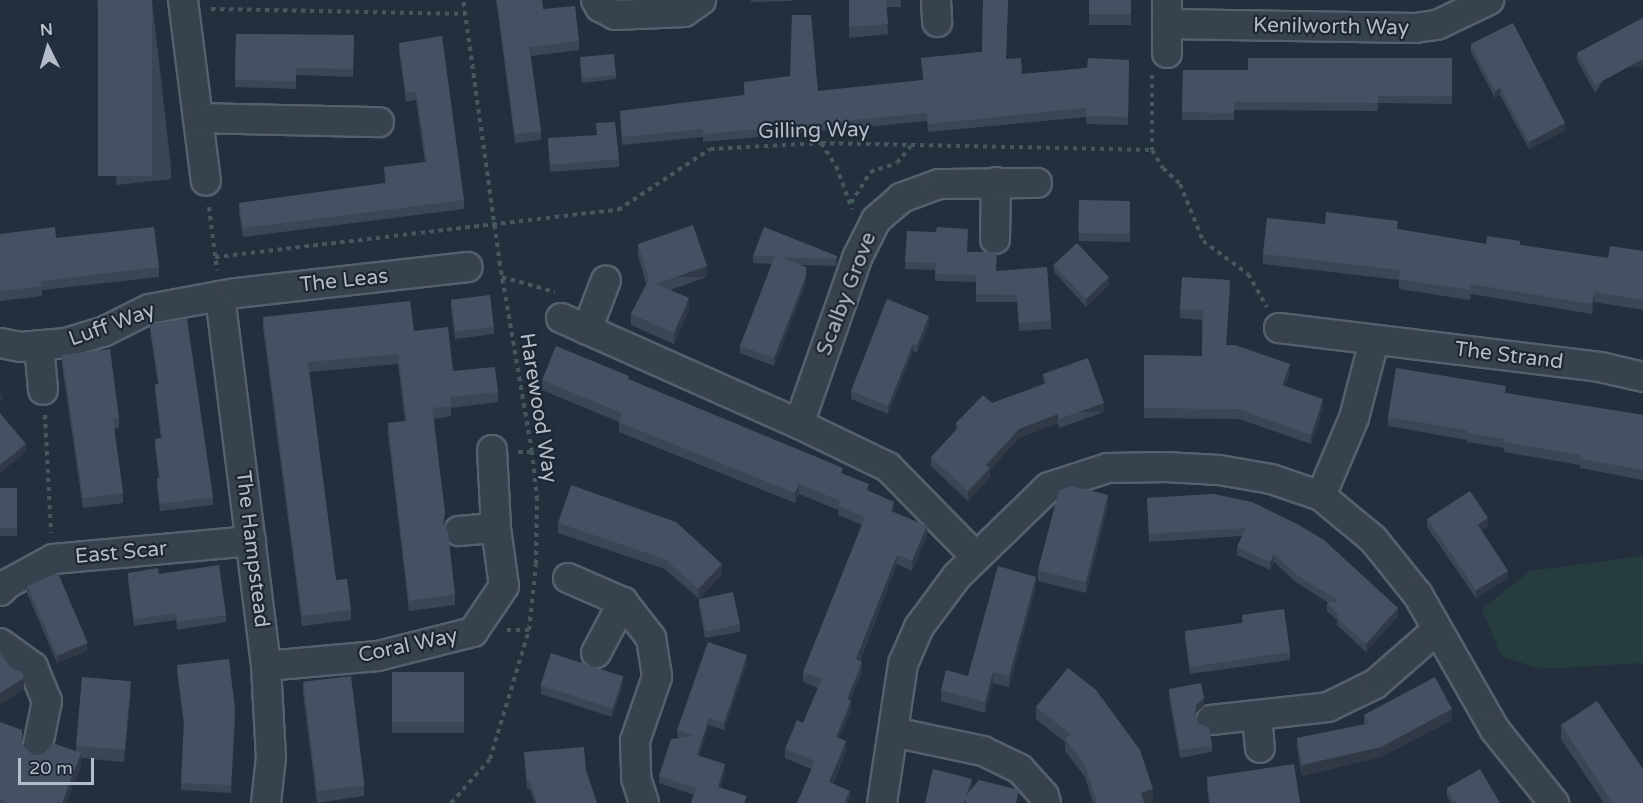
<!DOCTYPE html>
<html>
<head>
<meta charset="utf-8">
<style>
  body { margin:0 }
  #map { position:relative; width:1643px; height:803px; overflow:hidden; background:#242f3e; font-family:"Varela Round",sans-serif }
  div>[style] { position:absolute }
  .green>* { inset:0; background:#263c3f }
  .path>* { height:4px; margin-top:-2px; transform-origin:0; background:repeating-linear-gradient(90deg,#44595c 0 4.5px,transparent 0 9px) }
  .roads { filter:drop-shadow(2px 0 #565f6c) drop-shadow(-2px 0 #565f6c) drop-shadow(0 2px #565f6c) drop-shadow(0 -2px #565f6c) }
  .minor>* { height:28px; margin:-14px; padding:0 14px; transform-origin:14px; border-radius:14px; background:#38414e }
  .wall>* { inset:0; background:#3b4654; transform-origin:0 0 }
  .shaded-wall>* { inset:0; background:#303945; transform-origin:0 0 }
  .building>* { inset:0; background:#455162; transform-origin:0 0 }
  span { translate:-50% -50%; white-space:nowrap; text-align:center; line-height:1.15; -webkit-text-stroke:4.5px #1d2633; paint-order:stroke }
  .street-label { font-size:21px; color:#b4bcc9 }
  .north { position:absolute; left:18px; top:18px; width:60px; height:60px; -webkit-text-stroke:4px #1d2633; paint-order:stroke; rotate:355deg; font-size:16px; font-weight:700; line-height:24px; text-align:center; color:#b4bcc9 }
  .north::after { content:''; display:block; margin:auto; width:21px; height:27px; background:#b4bcc9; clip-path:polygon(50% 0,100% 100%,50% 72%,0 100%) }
  .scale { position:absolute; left:18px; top:758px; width:76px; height:27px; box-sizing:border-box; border:3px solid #b4bcc9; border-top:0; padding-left:8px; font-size:18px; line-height:21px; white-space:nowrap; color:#b4bcc9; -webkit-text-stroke:4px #1d2633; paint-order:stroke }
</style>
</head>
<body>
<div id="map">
  <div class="green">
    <div style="clip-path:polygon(1643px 556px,1643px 663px,1540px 669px,1501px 656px,1482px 609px,1530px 571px)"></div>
  </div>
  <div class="path">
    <div style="left:211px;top:9px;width:254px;rotate:1.1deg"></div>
    <div style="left:1152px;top:75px;width:75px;rotate:90deg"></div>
    <div style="left:1152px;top:150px;width:21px;rotate:59deg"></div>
    <div style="left:1163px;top:168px;width:23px;rotate:43deg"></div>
    <div style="left:1180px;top:184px;width:61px;rotate:68deg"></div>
    <div style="left:1203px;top:241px;width:56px;rotate:36.3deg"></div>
    <div style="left:1248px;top:274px;width:38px;rotate:60deg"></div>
    <div style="left:821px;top:143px;width:27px;rotate:57deg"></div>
    <div style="left:836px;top:166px;width:46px;rotate:69.6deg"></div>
    <div style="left:851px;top:203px;width:36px;rotate:-58deg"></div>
    <div style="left:870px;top:172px;width:28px;rotate:-18deg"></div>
    <div style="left:897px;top:163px;width:22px;rotate:-51deg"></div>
    <div style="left:209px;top:207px;width:64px;rotate:82.9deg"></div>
    <div style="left:215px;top:257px;width:406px;rotate:-6.7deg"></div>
    <div style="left:618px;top:210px;width:110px;rotate:-33.5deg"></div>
    <div style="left:710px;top:149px;width:111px;rotate:-3.1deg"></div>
    <div style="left:821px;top:143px;width:331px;rotate:1.2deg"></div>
    <div style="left:502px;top:277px;width:55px;rotate:15.8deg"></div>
    <div style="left:45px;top:415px;width:118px;rotate:87.1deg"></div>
    <div style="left:518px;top:452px;width:14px"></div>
    <div style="left:507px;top:630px;width:22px"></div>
    <div style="left:451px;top:803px;width:59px;rotate:-48.4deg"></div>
    <div style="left:490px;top:759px;width:135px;rotate:-73.2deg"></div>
    <div style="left:529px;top:630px;width:66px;rotate:-83.9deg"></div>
    <div style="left:536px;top:564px;width:64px;rotate:-89.1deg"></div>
    <div style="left:537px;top:500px;width:48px;rotate:-95.9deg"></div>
    <div style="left:532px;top:452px;width:190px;rotate:-99.7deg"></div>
    <div style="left:500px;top:265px;width:268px;rotate:-97.9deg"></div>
  </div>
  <div class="roads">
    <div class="minor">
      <div style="left:183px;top:0;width:182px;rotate:82.8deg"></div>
      <div style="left:596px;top:0;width:8px;rotate:60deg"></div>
      <div style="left:600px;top:7px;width:17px;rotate:28deg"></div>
      <div style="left:615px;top:15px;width:69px;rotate:-2.5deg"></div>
      <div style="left:684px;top:12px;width:21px;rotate:-35deg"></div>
      <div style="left:936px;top:0;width:22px;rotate:87deg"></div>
      <div style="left:1167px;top:0;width:53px;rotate:90deg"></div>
      <div style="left:1167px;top:24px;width:248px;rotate:0.9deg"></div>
      <div style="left:1415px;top:28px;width:22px;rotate:-8deg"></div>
      <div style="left:1437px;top:25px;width:58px;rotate:-25.7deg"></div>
      <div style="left:198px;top:118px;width:181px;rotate:1.3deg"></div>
      <div style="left:995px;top:239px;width:57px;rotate:-89deg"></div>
      <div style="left:220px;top:296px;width:373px;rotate:82.9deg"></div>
      <div style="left:266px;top:666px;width:91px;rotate:86.9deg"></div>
      <div style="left:271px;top:757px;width:46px;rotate:96.2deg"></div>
      <div style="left:561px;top:318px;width:261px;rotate:24deg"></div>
      <div style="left:799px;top:424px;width:99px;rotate:25.8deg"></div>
      <div style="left:888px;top:467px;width:126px;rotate:45.6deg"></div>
      <div style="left:1279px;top:328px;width:323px;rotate:6.9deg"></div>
      <div style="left:1600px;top:367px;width:44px;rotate:13.1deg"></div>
      <div style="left:587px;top:330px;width:53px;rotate:-69.2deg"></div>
      <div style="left:0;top:343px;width:21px;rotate:11deg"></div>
      <div style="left:21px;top:347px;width:45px;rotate:-5.1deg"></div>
      <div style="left:66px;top:343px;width:39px;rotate:-17deg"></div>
      <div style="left:103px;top:332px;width:51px;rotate:-26.6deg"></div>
      <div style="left:149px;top:309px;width:88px;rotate:-10.4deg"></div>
      <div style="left:236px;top:293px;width:233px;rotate:-6.4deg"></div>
      <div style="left:39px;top:345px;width:45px;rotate:84.9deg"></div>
      <div style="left:799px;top:424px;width:176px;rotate:-70.7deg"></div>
      <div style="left:857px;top:258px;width:42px;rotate:-63.4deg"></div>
      <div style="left:876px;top:220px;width:33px;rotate:-41deg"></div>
      <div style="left:901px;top:198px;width:40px;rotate:-20.2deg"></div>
      <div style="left:939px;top:184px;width:98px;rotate:-0.6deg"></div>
      <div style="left:1321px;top:496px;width:85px;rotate:-67.1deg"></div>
      <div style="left:1354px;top:418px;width:80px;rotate:-75.4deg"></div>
      <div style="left:459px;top:531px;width:37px;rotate:-5deg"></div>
      <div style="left:568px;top:578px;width:60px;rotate:23.6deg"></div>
      <div style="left:623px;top:602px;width:46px;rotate:52.1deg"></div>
      <div style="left:651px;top:638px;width:39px;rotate:81deg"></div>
      <div style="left:657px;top:677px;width:68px;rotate:109deg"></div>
      <div style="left:635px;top:741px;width:37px;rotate:88deg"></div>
      <div style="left:636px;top:778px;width:26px;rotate:72deg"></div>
      <div style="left:0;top:591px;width:10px;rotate:-45deg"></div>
      <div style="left:7px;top:584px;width:52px;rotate:-28.5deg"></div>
      <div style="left:53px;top:559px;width:199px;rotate:-5.2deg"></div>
      <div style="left:0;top:643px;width:41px;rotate:36deg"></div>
      <div style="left:33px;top:667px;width:37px;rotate:68deg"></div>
      <div style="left:47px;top:701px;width:50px;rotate:101.5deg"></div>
      <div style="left:596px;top:653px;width:58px;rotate:-62.1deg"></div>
      <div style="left:266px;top:666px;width:112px;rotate:-5.1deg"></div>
      <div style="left:378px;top:656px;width:98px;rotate:-14.2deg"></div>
      <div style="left:473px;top:632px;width:55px;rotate:-56deg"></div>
      <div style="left:504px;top:586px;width:59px;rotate:-97.9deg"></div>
      <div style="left:496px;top:528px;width:78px;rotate:-92.9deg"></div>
      <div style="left:1257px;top:715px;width:33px;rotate:85deg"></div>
      <div style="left:1211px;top:720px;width:118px;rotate:-6.3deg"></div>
      <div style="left:1328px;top:707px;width:52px;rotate:-26.1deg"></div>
      <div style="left:1375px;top:684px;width:82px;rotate:-41.1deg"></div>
      <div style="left:893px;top:732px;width:92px;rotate:11.9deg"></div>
      <div style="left:983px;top:751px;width:41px;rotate:25.9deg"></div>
      <div style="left:1020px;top:769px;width:36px;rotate:48deg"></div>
      <div style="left:1044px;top:796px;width:7px;rotate:74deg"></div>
      <div style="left:882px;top:803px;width:141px;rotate:-81.4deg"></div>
      <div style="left:903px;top:664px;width:40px;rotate:-66.6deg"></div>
      <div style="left:919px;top:627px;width:64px;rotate:-53.3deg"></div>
      <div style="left:957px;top:576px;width:128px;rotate:-44.1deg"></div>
      <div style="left:1049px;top:487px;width:62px;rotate:-17.9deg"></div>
      <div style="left:1108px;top:468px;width:57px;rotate:-1deg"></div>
      <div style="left:1165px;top:467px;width:54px;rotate:3.2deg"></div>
      <div style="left:1219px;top:470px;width:53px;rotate:9.8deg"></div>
      <div style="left:1271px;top:479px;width:53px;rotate:18.8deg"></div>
      <div style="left:1321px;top:496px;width:67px;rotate:39.6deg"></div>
      <div style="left:1373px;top:539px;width:72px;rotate:51.2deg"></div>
      <div style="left:1418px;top:595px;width:155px;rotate:60.3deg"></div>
      <div style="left:1495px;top:730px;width:94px;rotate:51.1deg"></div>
    </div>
  </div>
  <div class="wall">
    <div style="clip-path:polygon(97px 0,152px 0,171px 168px,171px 179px,117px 185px)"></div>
    <div style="clip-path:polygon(496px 0,542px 0,543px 9px,579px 41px,579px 50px,531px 56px,541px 131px,541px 140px,515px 143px)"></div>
    <div style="clip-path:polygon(751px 0,792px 0,792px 1px,751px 2px)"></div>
    <div style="clip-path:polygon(849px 0,901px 0,901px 7px,886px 7px,888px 34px,849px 38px)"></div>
    <div style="clip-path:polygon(981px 0,1008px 0,1006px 59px,1022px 74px,1087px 68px,1129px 60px,1128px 125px,1086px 124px,1086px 117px,928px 132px,927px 121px,749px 138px,703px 142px,703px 137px,622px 145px,620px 111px,744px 95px,744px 82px,818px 91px,923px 80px,921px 58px,982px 52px,983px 0)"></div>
    <div style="left:1089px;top:0;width:42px;height:25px"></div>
    <div style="clip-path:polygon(1643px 18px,1595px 93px,1577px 60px,1577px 53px)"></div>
    <div style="clip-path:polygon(236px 34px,354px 35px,353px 77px,296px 75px,296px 89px,235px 87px)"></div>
    <div style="clip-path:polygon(399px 43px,464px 200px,464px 209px,243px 237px,239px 212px,239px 203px,385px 183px,384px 167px,425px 162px,416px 100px,406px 102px,399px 51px)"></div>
    <div style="clip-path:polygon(1471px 44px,1565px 131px,1529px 149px,1500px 95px,1495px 98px,1471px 52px)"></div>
    <div style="clip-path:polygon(1452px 58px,1452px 104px,1378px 103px,1378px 111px,1234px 110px,1234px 120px,1182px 120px,1183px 70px,1248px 70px)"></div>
    <div style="clip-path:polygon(580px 61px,616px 75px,616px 79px,582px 83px)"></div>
    <div style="clip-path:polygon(548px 138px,619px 159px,619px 167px,550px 172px)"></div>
    <div style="clip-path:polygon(1130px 201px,1130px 242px,1079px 241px,1079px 233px)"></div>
    <div style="clip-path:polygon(1325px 224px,1398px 229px,1486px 244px,1520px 245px,1608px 258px,1643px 251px,1643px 310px,1594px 302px,1592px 314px,1471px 294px,1470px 300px,1399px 289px,1399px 280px,1263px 264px,1263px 254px)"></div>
    <div style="clip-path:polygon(907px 231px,996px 271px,1051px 321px,1051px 329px,1019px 331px,1017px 302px,976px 302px,976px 282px,935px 281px,935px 270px,905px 269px)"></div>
    <div style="clip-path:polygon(0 234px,56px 238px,159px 267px,159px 277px,42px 290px,42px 296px,0 301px)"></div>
    <div style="clip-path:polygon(638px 244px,707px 277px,670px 290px,689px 309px,674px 344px,631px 325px,631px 314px,646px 284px,638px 255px)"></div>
    <div style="clip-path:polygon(753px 256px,837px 256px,836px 266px,800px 265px,806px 283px,774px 366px,740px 353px,740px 346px,772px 264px,753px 263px)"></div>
    <div style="clip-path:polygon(1054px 265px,1109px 285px,1086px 307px,1054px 272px)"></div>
    <div style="clip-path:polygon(1230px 289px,1226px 345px,1290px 373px,1285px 386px,1323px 409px,1311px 444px,1239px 419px,1144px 418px,1144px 355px,1202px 356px,1202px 320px,1180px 318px,1180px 309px)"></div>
    <div style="clip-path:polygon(451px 299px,494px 327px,494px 334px,455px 339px,451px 307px)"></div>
    <div style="clip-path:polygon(263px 317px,414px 331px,453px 371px,498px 392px,498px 402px,451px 408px,451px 416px,434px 419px,445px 523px,444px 526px,455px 594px,455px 605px,409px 611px,388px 434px,388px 423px,405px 422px,398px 364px,309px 372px,336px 580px,351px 610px,351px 620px,302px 626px,263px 328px)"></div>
    <div style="clip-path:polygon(150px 324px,213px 497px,213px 505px,160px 511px,157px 486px,157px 478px,159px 478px,155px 447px,155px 439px,161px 439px,155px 392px,155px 384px,158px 384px,150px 331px)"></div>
    <div style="clip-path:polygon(929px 324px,917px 353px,913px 351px,888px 414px,851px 399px,851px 391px)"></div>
    <div style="clip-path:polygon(62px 355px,119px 418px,119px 428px,114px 429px,123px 493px,123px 503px,83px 508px,62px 365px)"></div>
    <div style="clip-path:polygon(1043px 374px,1104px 412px,1059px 428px,1058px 423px,1019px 438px,990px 470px,990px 477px,968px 501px,931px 466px,931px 457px,956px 430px,956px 423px,992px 403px,1044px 384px)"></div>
    <div style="clip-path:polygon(629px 379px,843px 474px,869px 491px,894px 512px,927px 536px,912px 571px,897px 564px,860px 661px,862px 671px,850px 701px,851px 711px,839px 738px,846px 751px,833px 784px,850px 800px,811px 769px,785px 758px,785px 749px,803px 723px,818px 688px,803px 682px,803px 672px,862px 525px,838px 515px,838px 510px,799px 494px,795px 503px,619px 432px,619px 422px,542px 390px,542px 380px)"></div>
    <div style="clip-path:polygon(1506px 393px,1643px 415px,1643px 480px,1580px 468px,1580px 465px,1504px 452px,1504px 448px,1467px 442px,1467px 440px,1388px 426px,1388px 417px)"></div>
    <div style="left:0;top:488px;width:17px;height:48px"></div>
    <div style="clip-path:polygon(1214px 494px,1398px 616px,1366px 652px,1337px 625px,1337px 620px,1327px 611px,1327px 603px,1329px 603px,1297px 583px,1274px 562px,1270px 570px,1237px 555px,1237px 547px,1242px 536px,1149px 542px,1147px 498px)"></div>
    <div style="clip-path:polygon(1108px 506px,1086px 593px,1038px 581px,1038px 570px)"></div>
    <div style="clip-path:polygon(1427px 519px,1488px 526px,1481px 530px,1508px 578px,1476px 598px,1427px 527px)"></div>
    <div style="clip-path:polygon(558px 523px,722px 574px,700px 598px,740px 624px,740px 632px,705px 638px,699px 606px,699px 599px,665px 569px,558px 533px)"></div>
    <div style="clip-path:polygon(128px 573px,159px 574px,226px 615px,226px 622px,177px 630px,176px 620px,134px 626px,128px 581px)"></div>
    <div style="clip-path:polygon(27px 585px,87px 651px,57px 663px,27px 593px)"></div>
    <div style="clip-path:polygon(1036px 587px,1009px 687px,993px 683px,985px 713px,941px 701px,941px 690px,968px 676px)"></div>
    <div style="clip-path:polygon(1242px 615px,1290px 652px,1290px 660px,1190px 674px,1185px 639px,1185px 631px,1242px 623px)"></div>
    <div style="clip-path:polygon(747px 663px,724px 730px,709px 725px,699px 756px,725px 772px,720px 787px,747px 803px,694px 795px,659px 783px,659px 776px,678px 738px,677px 730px)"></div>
    <div style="clip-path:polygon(177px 665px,235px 717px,231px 793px,181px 790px,184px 726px,177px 672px)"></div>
    <div style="clip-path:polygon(1068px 668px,1153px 802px,1148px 803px,1093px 803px,1085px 777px,1065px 751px,1065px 742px,1036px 719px,1036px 707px)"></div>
    <div style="left:392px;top:672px;width:72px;height:61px"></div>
    <div style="clip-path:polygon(303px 682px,364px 785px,364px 796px,317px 803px,303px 693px)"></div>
    <div style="clip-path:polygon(623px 684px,612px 717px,541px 694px,541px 686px)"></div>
    <div style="clip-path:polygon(1169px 689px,1204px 706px,1196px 713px,1196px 717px,1198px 723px,1212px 745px,1212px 752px,1180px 758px,1169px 697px)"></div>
    <div style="clip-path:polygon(131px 692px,124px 762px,81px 758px,81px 765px,66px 803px,0 803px,0 722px,22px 745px,33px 755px,76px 752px,76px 746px)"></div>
    <div style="clip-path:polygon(1364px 715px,1452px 720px,1381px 757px,1302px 776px,1297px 748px,1297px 738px,1364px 724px)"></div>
    <div style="clip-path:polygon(1561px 725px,1643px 803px,1604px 803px,1561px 739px)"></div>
    <div style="clip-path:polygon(524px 752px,586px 771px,597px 803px,535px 803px,530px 789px,527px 789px)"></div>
    <div style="clip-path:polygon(1207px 777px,1300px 803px,1209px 803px,1207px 788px)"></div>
    <div style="clip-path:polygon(1447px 788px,1500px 803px,1451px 803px,1447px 796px)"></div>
  </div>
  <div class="shaded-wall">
    <div style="left:1643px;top:59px;width:8px;height:55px;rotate:90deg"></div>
    <div style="clip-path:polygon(1500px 88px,1500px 95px,1495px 98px,1495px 91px)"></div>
    <div style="clip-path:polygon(1565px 123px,1565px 131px,1529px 149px,1529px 142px)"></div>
    <div style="left:707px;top:266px;width:11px;height:54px;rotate:90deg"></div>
    <div style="clip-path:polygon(806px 276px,806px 283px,774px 366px,774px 358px)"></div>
    <div style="clip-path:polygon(1109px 277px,1109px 285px,1086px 307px,1086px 299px)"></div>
    <div style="clip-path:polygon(1594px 292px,1594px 302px,1592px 314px,1592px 304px)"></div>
    <div style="clip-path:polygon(689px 298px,689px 309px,674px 344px,674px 333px)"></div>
    <div style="clip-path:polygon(929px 316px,929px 324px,917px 353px,917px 345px)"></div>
    <div style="clip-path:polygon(913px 344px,913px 351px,888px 414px,888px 406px)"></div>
    <div style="clip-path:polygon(1290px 364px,1290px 373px,1282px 394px,1282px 385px)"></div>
    <div style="clip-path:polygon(2px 393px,2px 401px,0 402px,0 395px)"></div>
    <div style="clip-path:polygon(1323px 399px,1323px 409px,1311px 444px,1311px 435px)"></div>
    <div style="left:1104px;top:403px;width:9px;height:48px;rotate:90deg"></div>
    <div style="clip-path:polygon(1058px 414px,1058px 423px,1019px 438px,990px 470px,990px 477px,968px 501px,968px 491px,986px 465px,1019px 429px)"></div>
    <div style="clip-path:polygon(26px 444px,26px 452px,0 473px,0 465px)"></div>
    <div style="clip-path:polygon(799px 484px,799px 494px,795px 503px,795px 493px)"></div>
    <div style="clip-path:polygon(1108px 495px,1108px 506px,1086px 593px,1086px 582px)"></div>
    <div style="clip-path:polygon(894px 502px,894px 512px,891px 520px,891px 511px)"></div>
    <div style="clip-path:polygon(445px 512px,445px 523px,443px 533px,443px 522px)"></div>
    <div style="clip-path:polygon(1488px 518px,1488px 526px,1478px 533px,1478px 525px)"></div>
    <div style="clip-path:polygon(927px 526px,927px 536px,912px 571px,912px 561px)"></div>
    <div style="clip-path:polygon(1274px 554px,1274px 562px,1270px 570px,1270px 562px)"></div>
    <div style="clip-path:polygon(897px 555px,897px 564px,856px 669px,856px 659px)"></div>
    <div style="clip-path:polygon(722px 564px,722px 574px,698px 600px,698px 589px)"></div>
    <div style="clip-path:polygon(1508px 571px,1508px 578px,1476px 598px,1476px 590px)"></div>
    <div style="clip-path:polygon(1036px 577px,1036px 587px,1009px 687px,1009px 676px)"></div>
    <div style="clip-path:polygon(1398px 608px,1398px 616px,1366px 652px,1366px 644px)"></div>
    <div style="clip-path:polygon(87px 643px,87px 651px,57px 663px,57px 655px)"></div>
    <div style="clip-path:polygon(747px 655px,747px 663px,724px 730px,724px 723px)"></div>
    <div style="clip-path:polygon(862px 662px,862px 671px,847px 710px,847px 700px)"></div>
    <div style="clip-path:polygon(993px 672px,993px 683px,985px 713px,985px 702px)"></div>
    <div style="clip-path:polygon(623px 676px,623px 684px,612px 717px,612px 709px)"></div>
    <div style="clip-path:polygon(24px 678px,24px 689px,0 705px,0 693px)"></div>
    <div style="clip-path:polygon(131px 681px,131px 692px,124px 762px,124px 751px)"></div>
    <div style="clip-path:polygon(1204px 698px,1204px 706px,1196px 713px,1195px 722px,1196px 705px)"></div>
    <div style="clip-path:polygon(851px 701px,851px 711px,836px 746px,836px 737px)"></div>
    <div style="clip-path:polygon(1452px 709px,1452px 720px,1381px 757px,1302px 776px,1302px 765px)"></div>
    <div style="clip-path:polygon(709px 718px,709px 725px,697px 763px,697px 755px)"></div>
    <div style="clip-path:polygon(846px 741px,846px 751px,829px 792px,829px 782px)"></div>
    <div style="clip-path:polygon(81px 753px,81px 765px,66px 803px,62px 803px)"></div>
    <div style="clip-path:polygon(725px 764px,725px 772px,718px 794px,718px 787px)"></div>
    <div style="clip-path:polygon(972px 779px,972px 786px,966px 803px,966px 796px)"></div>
    <div style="clip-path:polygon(1153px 789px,1153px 802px,1148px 803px,1141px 803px,1141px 793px)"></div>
    <div style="clip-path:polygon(850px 791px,850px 800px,848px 803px,844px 803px)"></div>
  </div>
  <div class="building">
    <div style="left:98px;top:0;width:54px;height:176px"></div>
    <div style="clip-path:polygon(497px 0,542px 0,543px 9px,575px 6px,579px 41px,529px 47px,541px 131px,515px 134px)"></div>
    <div style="clip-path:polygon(849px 0,886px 0,888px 24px,849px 27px)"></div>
    <div style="clip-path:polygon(983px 0,1008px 0,1006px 59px,1021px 58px,1022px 74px,1087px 68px,1088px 58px,1129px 60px,1128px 117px,1086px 116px,1086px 108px,928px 124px,927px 113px,749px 130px,703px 134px,703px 129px,622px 137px,620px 111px,745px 95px,744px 82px,790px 76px,792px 15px,811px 15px,818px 91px,924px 80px,921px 58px,982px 52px)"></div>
    <div style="left:1089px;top:0;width:42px;height:14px"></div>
    <div style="clip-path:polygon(1643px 18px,1643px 59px,1595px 85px,1577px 53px)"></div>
    <div style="clip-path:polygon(1513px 23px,1565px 123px,1529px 142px,1500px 88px,1495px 91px,1471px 44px)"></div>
    <div style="clip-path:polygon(236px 34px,354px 35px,353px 69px,296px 68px,296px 81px,235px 80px)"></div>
    <div style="clip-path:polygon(442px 36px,464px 200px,243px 228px,239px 203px,386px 183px,384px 167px,427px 162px,416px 91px,406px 93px,399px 43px)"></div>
    <div style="left:614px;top:54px;width:21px;height:34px;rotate:85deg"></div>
    <div style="clip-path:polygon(1248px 58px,1452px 58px,1452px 96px,1378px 96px,1378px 103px,1234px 102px,1234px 113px,1182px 112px,1183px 70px,1248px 70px)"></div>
    <div style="clip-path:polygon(615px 122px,619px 159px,550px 165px,548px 138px,597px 135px,596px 123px)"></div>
    <div style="left:1079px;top:200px;width:51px;height:33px;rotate:1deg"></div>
    <div style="clip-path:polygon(1326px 212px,1398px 221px,1397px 229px,1486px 244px,1487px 236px,1520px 241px,1520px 245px,1608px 258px,1610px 246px,1643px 251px,1643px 300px,1594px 292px,1592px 304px,1471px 284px,1470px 290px,1399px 279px,1400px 270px,1263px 254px,1267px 218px,1325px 224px)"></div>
    <div style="clip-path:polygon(693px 225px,707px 266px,656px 284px,689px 298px,674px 333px,631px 314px,649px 280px,638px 244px)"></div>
    <div style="clip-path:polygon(55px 227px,56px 238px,154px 227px,159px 267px,41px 281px,42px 286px,0 291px,0 234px)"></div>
    <div style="clip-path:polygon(764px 227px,837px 256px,836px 259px,779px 257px,806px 267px,806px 276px,774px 358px,740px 346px,775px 256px,753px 256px)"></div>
    <div style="clip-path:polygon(937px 227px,968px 229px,967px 252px,997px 252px,996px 271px,1047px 267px,1051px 321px,1019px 323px,1017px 295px,976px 294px,976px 275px,935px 274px,936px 263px,905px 262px,907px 231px,936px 232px)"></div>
    <div style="left:1077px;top:243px;width:47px;height:32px;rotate:47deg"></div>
    <div style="clip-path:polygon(1182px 277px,1230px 280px,1226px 345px,1235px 345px,1290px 364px,1282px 385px,1323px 399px,1311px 435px,1239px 409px,1144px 408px,1144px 355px,1202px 356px,1203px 310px,1180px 309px)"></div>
    <div style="left:490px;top:295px;width:32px;height:39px;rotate:83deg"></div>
    <div style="clip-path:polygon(887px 299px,929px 316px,917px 345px,913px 344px,888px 406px,851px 391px)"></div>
    <div style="clip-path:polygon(410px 301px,414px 331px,448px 327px,453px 371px,495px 367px,498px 392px,450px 397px,451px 406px,432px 408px,445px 512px,443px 522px,448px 532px,455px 594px,409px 601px,388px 423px,407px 421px,398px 354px,308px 362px,336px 580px,347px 579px,351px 610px,302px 616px,263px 317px)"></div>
    <div style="clip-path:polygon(187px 319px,213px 497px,160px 504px,157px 478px,160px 478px,155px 439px,162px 438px,155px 384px,159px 384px,150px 324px)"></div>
    <div style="clip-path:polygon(556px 346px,629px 376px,628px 379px,843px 468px,841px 473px,869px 484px,867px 490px,894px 502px,891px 511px,927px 526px,912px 561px,897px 555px,856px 659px,862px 662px,847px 700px,851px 701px,836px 737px,846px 741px,829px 782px,850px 791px,844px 803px,797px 803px,815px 761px,785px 749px,797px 720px,803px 723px,822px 679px,803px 672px,865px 517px,838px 506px,840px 501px,799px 484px,795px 493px,619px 422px,622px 413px,542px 380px)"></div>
    <div style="clip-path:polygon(110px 349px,119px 418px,113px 419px,123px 493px,83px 498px,62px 355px)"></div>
    <div style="clip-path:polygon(1088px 358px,1104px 403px,1059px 419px,1058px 414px,1019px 429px,986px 465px,990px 468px,968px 491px,931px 457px,959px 427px,956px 423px,983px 395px,992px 403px,1047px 383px,1043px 374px)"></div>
    <div style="clip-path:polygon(1396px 368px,1506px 386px,1505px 393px,1643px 415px,1643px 470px,1580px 459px,1580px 455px,1504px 442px,1505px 439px,1467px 433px,1467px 430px,1388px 417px)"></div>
    <div style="clip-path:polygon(0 413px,26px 444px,0 465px)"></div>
    <div style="clip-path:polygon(571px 485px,676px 522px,722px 564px,698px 589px,665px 559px,558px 523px)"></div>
    <div style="clip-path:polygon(1072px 486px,1108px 495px,1086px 582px,1038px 570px,1059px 490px)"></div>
    <div style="left:0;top:488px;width:17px;height:40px"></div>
    <div style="clip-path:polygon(1470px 491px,1488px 518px,1478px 525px,1508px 571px,1476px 590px,1427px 519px)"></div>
    <div style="clip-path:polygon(1214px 494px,1252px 502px,1299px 525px,1324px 540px,1398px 608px,1366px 644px,1337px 618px,1339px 615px,1327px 603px,1339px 601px,1297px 575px,1274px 554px,1270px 562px,1237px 547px,1246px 528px,1149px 534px,1147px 498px)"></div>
    <div style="clip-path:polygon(219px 565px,226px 615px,177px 622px,176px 613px,134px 619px,128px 573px,158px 568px,159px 574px)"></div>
    <div style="clip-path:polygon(998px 566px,1036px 577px,1009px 676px,993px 672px,985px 702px,941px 690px,946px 670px,968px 676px)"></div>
    <div style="left:58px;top:573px;width:76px;height:33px;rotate:67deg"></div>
    <div style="left:733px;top:592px;width:33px;height:35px;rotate:78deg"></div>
    <div style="clip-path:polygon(1284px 609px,1290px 652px,1190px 667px,1185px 631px,1243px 623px,1242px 615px)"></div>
    <div style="clip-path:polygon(708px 642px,747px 655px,724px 723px,709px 718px,697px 755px,725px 764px,718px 787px,747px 796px,744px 803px,691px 803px,696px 788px,659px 776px,671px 739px,695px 736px,677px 730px)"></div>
    <div style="clip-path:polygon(0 653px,12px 670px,21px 671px,24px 678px,0 693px)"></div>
    <div style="left:551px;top:653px;width:76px;height:34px;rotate:18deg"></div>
    <div style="clip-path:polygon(229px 659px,235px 709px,231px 785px,181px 783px,184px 721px,177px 665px)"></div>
    <div style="clip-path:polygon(1068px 668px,1096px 690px,1140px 750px,1153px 789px,1141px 793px,1144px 803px,1097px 803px,1085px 765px,1065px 739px,1071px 734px,1036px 707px)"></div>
    <div style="left:392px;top:672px;width:72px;height:50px"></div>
    <div style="left:351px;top:676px;width:110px;height:48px;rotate:83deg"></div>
    <div style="left:82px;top:677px;width:49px;height:69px;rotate:5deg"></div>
    <div style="clip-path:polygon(1435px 677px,1452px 709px,1381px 747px,1302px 765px,1297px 738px,1369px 724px,1364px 715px)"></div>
    <div style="clip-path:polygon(1201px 683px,1204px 698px,1196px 705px,1195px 715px,1198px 723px,1209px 728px,1212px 745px,1180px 750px,1169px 689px)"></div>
    <div style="clip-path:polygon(1597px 701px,1643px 769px,1643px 803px,1613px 803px,1561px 725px)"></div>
    <div style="clip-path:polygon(0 722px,22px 730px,22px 745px,33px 755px,43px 754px,53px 743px,81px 753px,62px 803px,9px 803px,0 799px)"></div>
    <div style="clip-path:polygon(584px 747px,586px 771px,597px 803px,537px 803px,530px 781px,527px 781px,524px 752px)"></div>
    <div style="clip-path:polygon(1294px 764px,1300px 803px,1210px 803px,1207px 777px)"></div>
    <div style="clip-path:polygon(933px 769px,972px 779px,966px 796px,979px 780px,1019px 790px,1016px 803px,966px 803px,965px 800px,964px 803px,925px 803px)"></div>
    <div style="clip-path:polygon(1480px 769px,1500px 803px,1456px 803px,1447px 788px)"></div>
  </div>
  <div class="street-label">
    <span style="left:1331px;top:27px;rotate:1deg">Kenilworth Way</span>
    <span style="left:814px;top:131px;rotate:-1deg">Gilling Way</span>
    <span style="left:344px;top:281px;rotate:-6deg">The Leas</span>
    <span style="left:847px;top:294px;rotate:-69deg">Scalby Grove</span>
    <span style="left:112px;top:325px;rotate:-20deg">Luff Way</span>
    <span style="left:1509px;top:356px;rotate:7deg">The Strand</span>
    <span style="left:538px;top:408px;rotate:81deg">Harewood Way</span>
    <span style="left:252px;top:549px;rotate:83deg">The Hampstead</span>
    <span style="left:121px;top:553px;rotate:-5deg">East Scar</span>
    <span style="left:408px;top:646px;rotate:-12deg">Coral Way</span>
  </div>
  <div class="north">N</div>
  <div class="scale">20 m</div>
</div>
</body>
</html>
